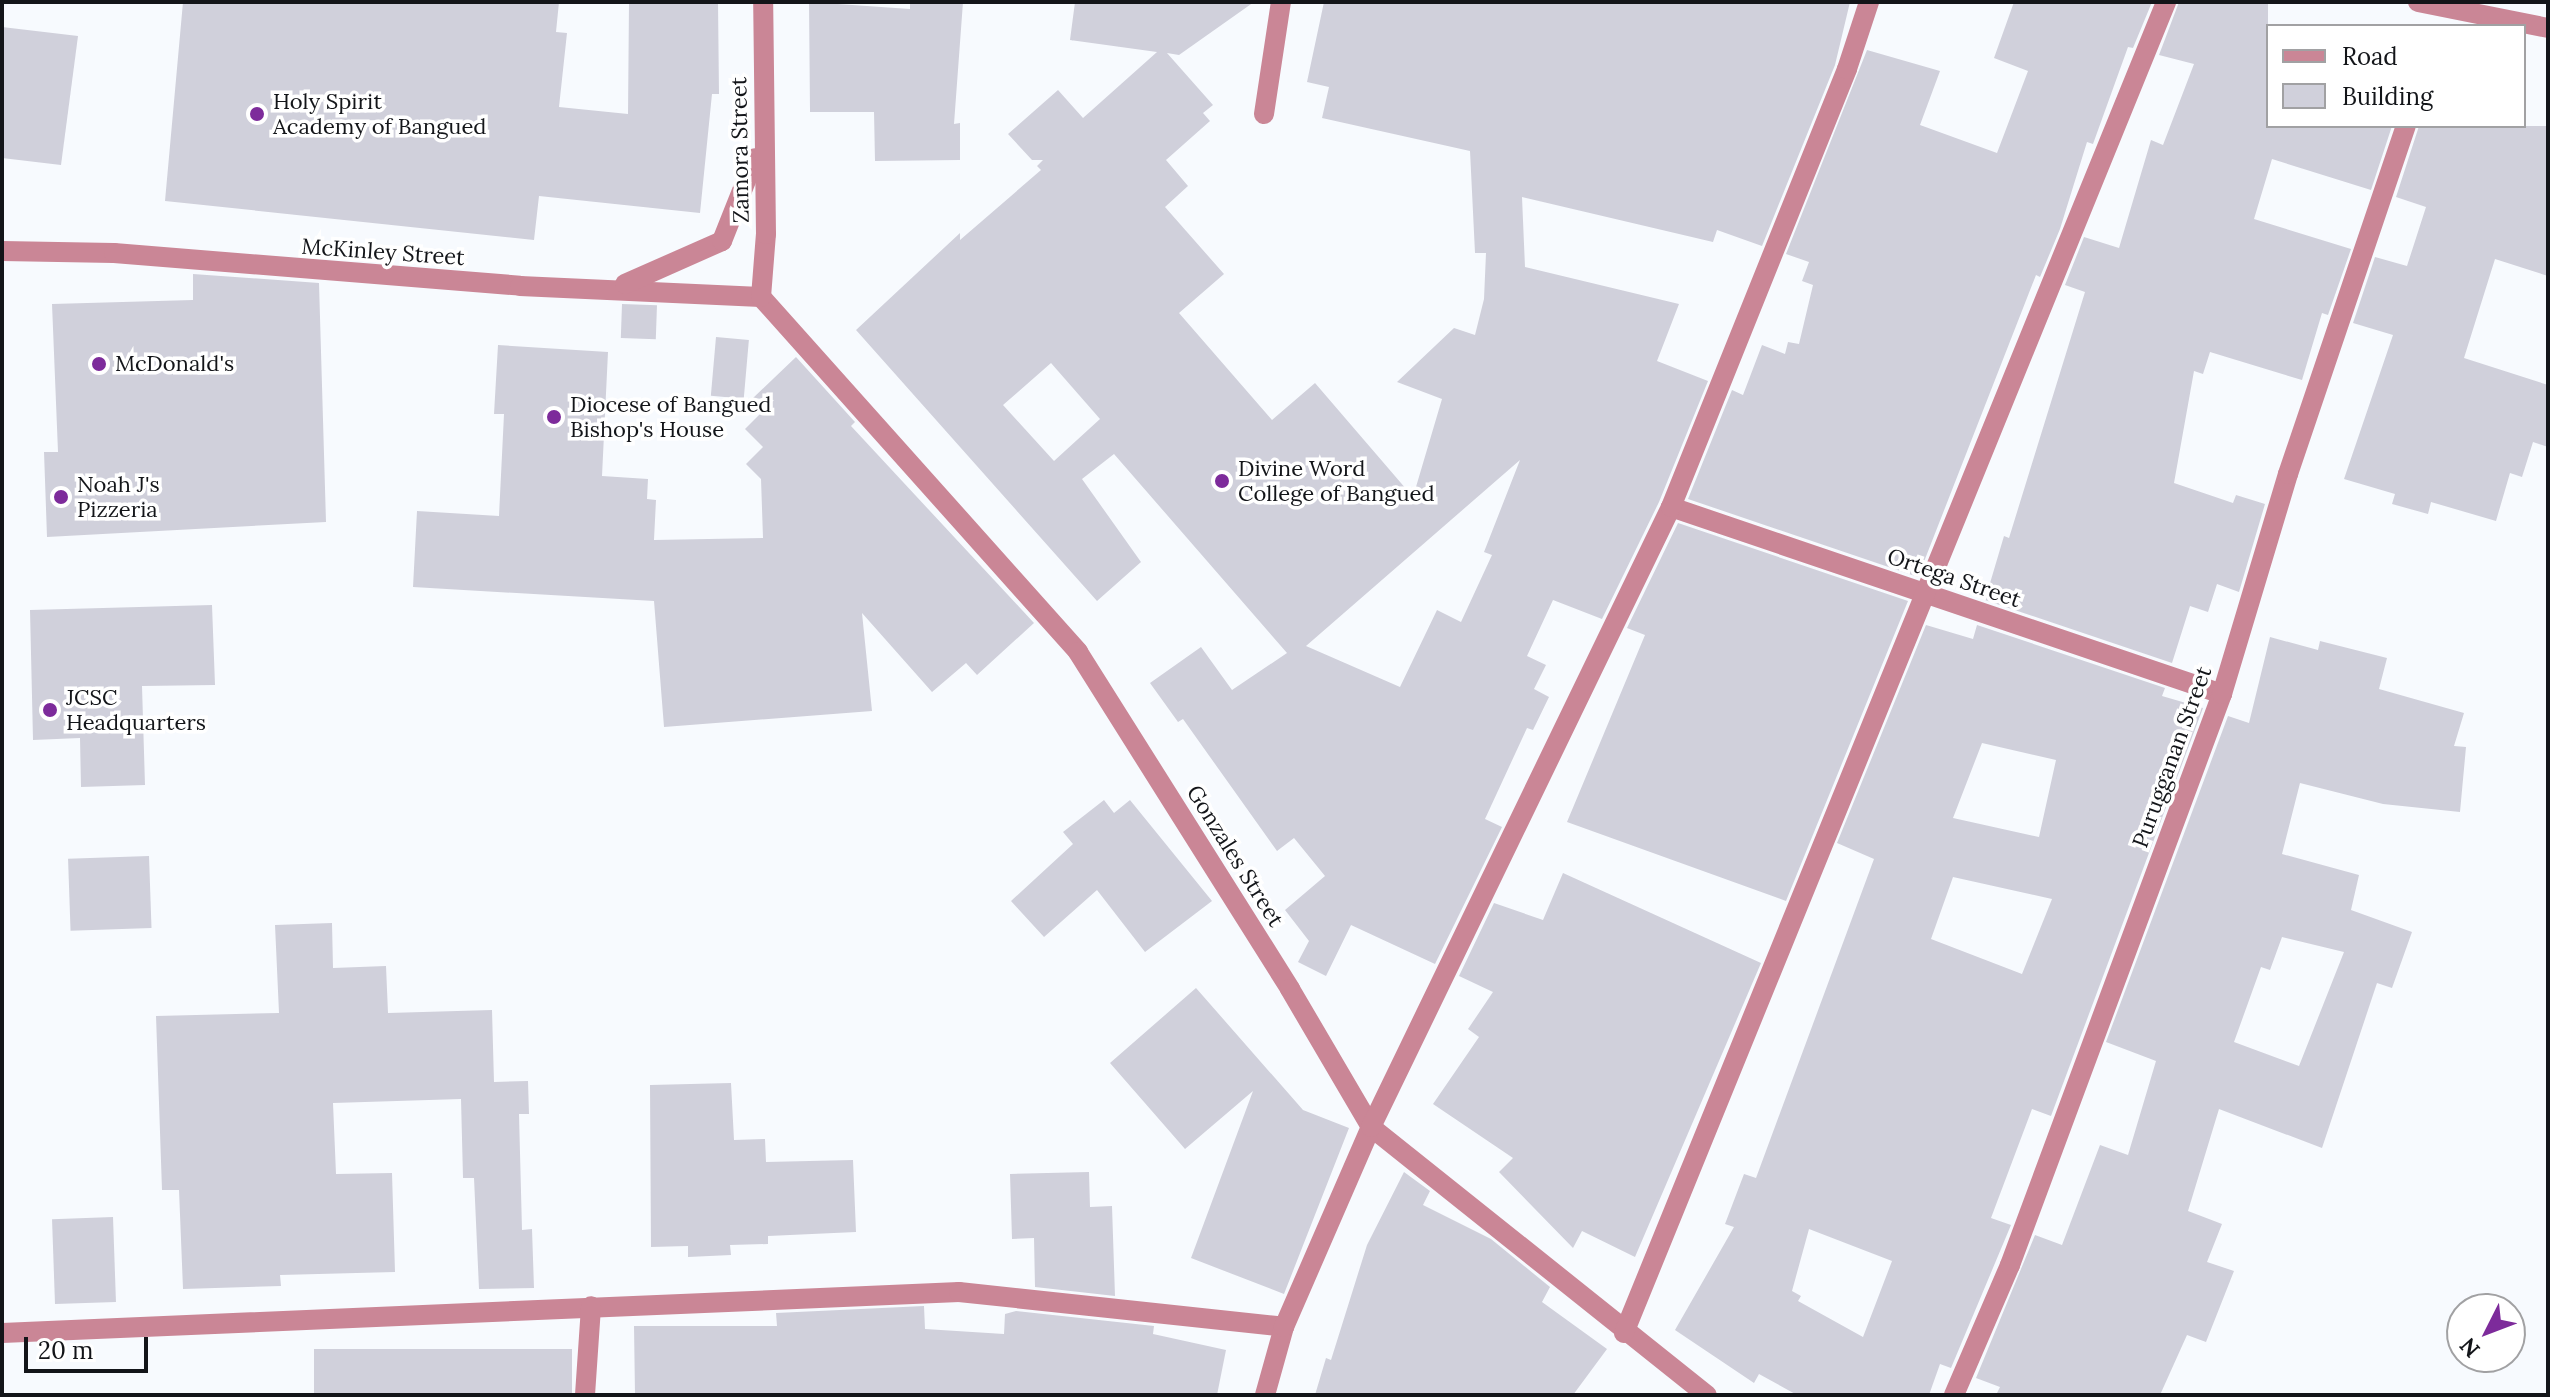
<!DOCTYPE html>
<html>
<head>
<meta charset="utf-8">
<style>
  body { margin:0 }
  #map { position:relative; width:2550px; height:1397px; overflow:hidden; background:#f7fafe; font-family:Lora,serif }
  div>[style] { position:absolute }
  .building>* { inset:0; background:#d0d0db; transform-origin:0 0 }
  .lane>* { height:20px; margin:-10px; padding:0 10px; transform-origin:10px; border-radius:10px; background:#ca8696 }
  .street>* { height:20px; margin:-10px; padding:0 10px; transform-origin:10px; border-radius:10px; background:#ca8696 }
  .dots>* { width:22px; height:22px; translate:-50% -50%; box-sizing:border-box; border:4px solid #fff; border-radius:50% }
  span { translate:-50% -50%; white-space:nowrap; text-align:center; line-height:1.15; -webkit-text-stroke:7px #fff; paint-order:stroke }
  .poi-label { font-size:22px; color:#131519 }
  .left { translate:0 -50%; text-align:left }
  .street-label { font-size:22px; color:#131519 }
  .frame { position:absolute; inset:0; border:4px solid #131519; pointer-events:none }
  .legend { position:absolute; left:2266px; top:24px; width:260px; height:104px; box-sizing:border-box; background:#fff; border:2px solid #a1a1a3; margin:0; padding:10px 14px; list-style:none; font-size:24px; color:#131519 }
  .legend li { display:flex; align-items:center; gap:16px; height:40px }
  .legend b { width:40px; border:2px solid #a1a1a3 }
  .north { position:absolute; left:2446px; top:1293px; width:80px; height:80px; box-sizing:border-box; background:#fff; border:2px solid #a1a1a3; border-radius:50%; rotate:228deg; font-size:22px; font-weight:700; line-height:32px; text-align:center; color:#131519 }
  .north::after { content:''; display:block; margin:auto; width:28px; height:36px; background:#7d2b9b; clip-path:polygon(50% 0,100% 100%,50% 72%,0 100%) }
  .scale { position:absolute; left:24px; top:1337px; width:124px; height:36px; box-sizing:border-box; border:4px solid #131519; border-top:0; padding-left:10px; font-size:24px; line-height:28px; white-space:nowrap; color:#131519; -webkit-text-stroke:6px #fff; paint-order:stroke }
</style>
</head>
<body>
<div id="map">
  <div class="building">
    <div style="clip-path:polygon(183px 2px,559px 2px,556px 32px,567px 33px,559px 107px,628px 114px,629px 2px,718px 2px,719px 94px,712px 94px,700px 213px,539px 196px,534px 240px,165px 201px)"></div>
    <div style="clip-path:polygon(809px 2px,910px 9px,910px 2px,963px 2px,954px 124px,960px 123px,960px 160px,875px 161px,874px 112px,810px 112px)"></div>
    <div style="clip-path:polygon(evenodd,1075px 2px,1254px 2px,1179px 55px,1167px 53px,1213px 105px,1203px 113px,1210px 121px,1166px 160px,1188px 186px,1165px 207px,1224px 274px,1179px 313px,1272px 420px,1315px 383px,1413px 497px,1442px 399px,1397px 382px,1454px 328px,1475px 335px,1484px 299px,1486px 253px,1475px 253px,1470px 151px,1322px 118px,1329px 87px,1307px 82px,1324px 2px,1850px 2px,1835px 65px,1762px 246px,1717px 230px,1713px 242px,1522px 197px,1525px 267px,1679px 304px,1657px 361px,1708px 381px,1659px 502px,1602px 619px,1553px 600px,1527px 656px,1546px 665px,1534px 689px,1549px 697px,1533px 730px,1527px 728px,1485px 819px,1502px 827px,1435px 964px,1351px 925px,1326px 976px,1298px 962px,1309px 941px,1285px 910px,1325px 876px,1294px 838px,1277px 851px,1183px 719px,1178px 722px,1150px 683px,1201px 647px,1232px 690px,1287px 653px,1114px 454px,1082px 479px,1141px 562px,1097px 601px,856px 330px,960px 233px,960px 240px,1041px 170px,1037px 166px,1043px 160px,1032px 160px,1008px 134px,1058px 90px,1083px 118px,1157px 52px,1070px 40px,1075px 2px,1051px 363px,1100px 419px,1054px 461px,1003px 405px,1051px 363px,1075px 2px,1520px 460px,1484px 552px,1492px 555px,1461px 622px,1437px 610px,1400px 687px,1306px 646px,1520px 460px)"></div>
    <div style="clip-path:polygon(2014px 2px,2152px 2px,2133px 48px,2128px 47px,2093px 144px,2087px 142px,2060px 229px,2040px 277px,2036px 275px,1918px 577px,1688px 499px,1732px 390px,1743px 395px,1762px 345px,1785px 354px,1788px 342px,1799px 344px,1813px 285px,1802px 281px,1809px 262px,1786px 254px,1867px 50px,1940px 71px,1920px 125px,1997px 153px,2028px 71px,1994px 58px)"></div>
    <div style="clip-path:polygon(2179px 2px,2268px 2px,2268px 126px,2392px 126px,2371px 190px,2272px 159px,2254px 219px,2351px 249px,2328px 315px,2322px 313px,2302px 380px,2210px 352px,2203px 374px,2194px 371px,2174px 483px,2233px 503px,2236px 495px,2265px 504px,2239px 592px,2217px 584px,2208px 612px,2190px 606px,2172px 663px,1985px 600px,2004px 536px,2009px 538px,2085px 292px,2065px 285px,2084px 237px,2119px 248px,2151px 140px,2163px 145px,2194px 64px,2159px 55px)"></div>
    <div style="clip-path:polygon(2px 27px,78px 36px,61px 165px,2px 158px)"></div>
    <div style="clip-path:polygon(2419px 126px,2548px 126px,2548px 276px,2495px 259px,2464px 358px,2548px 385px,2548px 447px,2533px 442px,2522px 477px,2510px 473px,2496px 521px,2431px 502px,2428px 514px,2392px 504px,2395px 494px,2344px 479px,2393px 335px,2353px 323px,2375px 257px,2407px 266px,2426px 207px,2396px 197px)"></div>
    <div style="clip-path:polygon(193px 274px,319px 283px,326px 522px,47px 537px,44px 452px,58px 452px,52px 304px,193px 300px)"></div>
    <div style="left:622px;top:304px;width:35px;height:34px;rotate:2deg"></div>
    <div style="left:716px;top:337px;width:33px;height:59px;rotate:5deg"></div>
    <div style="clip-path:polygon(498px 345px,608px 352px,602px 476px,648px 479px,647px 499px,656px 500px,654px 540px,763px 538px,761px 479px,746px 464px,763px 447px,745px 429px,774px 400px,753px 398px,796px 357px,855px 422px,851px 426px,1034px 623px,977px 675px,966px 663px,932px 692px,862px 613px,872px 711px,664px 727px,654px 601px,413px 587px,417px 511px,499px 516px,504px 414px,494px 414px)"></div>
    <div style="clip-path:polygon(1678px 523px,1908px 601px,1786px 901px,1567px 822px,1645px 635px,1627px 628px)"></div>
    <div style="clip-path:polygon(212px 605px,215px 685px,142px 686px,145px 785px,81px 787px,80px 738px,33px 740px,30px 610px)"></div>
    <div style="clip-path:polygon(evenodd,1926px 625px,1973px 639px,1977px 625px,2165px 688px,2162px 696px,2203px 708px,2051px 1116px,2032px 1109px,1991px 1218px,2011px 1225px,1951px 1368px,1940px 1364px,1929px 1395px,1797px 1395px,1759px 1374px,1754px 1383px,1675px 1330px,1734px 1227px,1725px 1224px,1744px 1174px,1756px 1178px,1874px 859px,1837px 843px,1926px 625px,1982px 743px,2056px 760px,2039px 837px,1953px 818px,1982px 743px,1926px 625px,1953px 877px,2052px 899px,2022px 974px,1931px 939px,1953px 877px,1926px 625px,1809px 1229px,1892px 1261px,1863px 1337px,1798px 1301px,1801px 1296px,1792px 1291px,1809px 1229px)"></div>
    <div style="clip-path:polygon(evenodd,2270px 637px,2318px 650px,2320px 641px,2387px 658px,2379px 689px,2464px 713px,2454px 746px,2466px 747px,2460px 812px,2383px 804px,2300px 783px,2282px 854px,2359px 875px,2351px 910px,2412px 932px,2392px 988px,2377px 983px,2322px 1148px,2219px 1109px,2188px 1211px,2222px 1224px,2207px 1262px,2234px 1271px,2206px 1342px,2187px 1335px,2160px 1395px,1996px 1395px,2000px 1387px,1976px 1378px,2035px 1235px,2062px 1245px,2100px 1145px,2128px 1155px,2156px 1061px,2106px 1042px,2228px 716px,2249px 723px,2270px 637px,2282px 937px,2344px 952px,2299px 1066px,2234px 1042px,2261px 967px,2270px 970px,2282px 937px)"></div>
    <div style="clip-path:polygon(1104px 800px,1114px 813px,1130px 800px,1212px 901px,1145px 952px,1097px 890px,1044px 937px,1011px 901px,1073px 844px,1063px 832px)"></div>
    <div style="left:149px;top:856px;width:72px;height:81px;rotate:88deg"></div>
    <div style="clip-path:polygon(1563px 873px,1761px 963px,1635px 1257px,1582px 1231px,1573px 1248px,1499px 1172px,1513px 1158px,1433px 1104px,1479px 1037px,1468px 1029px,1493px 992px,1459px 976px,1494px 903px,1543px 920px)"></div>
    <div style="clip-path:polygon(332px 923px,333px 968px,386px 966px,388px 1013px,492px 1010px,494px 1082px,528px 1081px,529px 1114px,519px 1114px,522px 1230px,532px 1229px,534px 1288px,479px 1289px,474px 1178px,463px 1178px,461px 1099px,333px 1103px,336px 1174px,392px 1173px,395px 1272px,280px 1275px,281px 1286px,183px 1289px,179px 1190px,162px 1190px,156px 1016px,279px 1013px,275px 925px)"></div>
    <div style="clip-path:polygon(1196px 988px,1303px 1110px,1349px 1128px,1284px 1294px,1191px 1258px,1253px 1091px,1185px 1149px,1110px 1063px)"></div>
    <div style="clip-path:polygon(731px 1083px,734px 1140px,765px 1139px,766px 1162px,853px 1160px,856px 1232px,768px 1236px,768px 1244px,730px 1245px,731px 1255px,688px 1257px,688px 1246px,651px 1247px,650px 1085px)"></div>
    <div style="clip-path:polygon(1089px 1172px,1090px 1207px,1112px 1206px,1115px 1296px,1035px 1287px,1034px 1238px,1012px 1239px,1010px 1174px)"></div>
    <div style="clip-path:polygon(1404px 1172px,1430px 1191px,1423px 1205px,1491px 1239px,1550px 1287px,1542px 1302px,1607px 1349px,1573px 1395px,1315px 1395px,1326px 1358px,1331px 1360px,1367px 1245px)"></div>
    <div style="left:113px;top:1217px;width:85px;height:61px;rotate:88deg"></div>
    <div style="clip-path:polygon(924px 1306px,925px 1329px,1004px 1334px,1005px 1314px,1016px 1311px,1154px 1326px,1153px 1334px,1226px 1350px,1217px 1395px,635px 1395px,634px 1326px,777px 1326px,776px 1313px)"></div>
    <div style="left:314px;top:1349px;width:258px;height:46px"></div>
  </div>
  <div class="lane">
    <div style="left:1264px;top:114px;width:113px;rotate:-81.4deg"></div>
  </div>
  <div class="street">
    <div style="left:2418px;top:2px;width:133px;rotate:11.3deg"></div>
    <div style="left:2px;top:251px;width:112px;rotate:1deg"></div>
    <div style="left:114px;top:253px;width:407px;rotate:4.6deg"></div>
    <div style="left:520px;top:286px;width:241px;rotate:2.6deg"></div>
    <div style="left:625px;top:284px;width:106px;rotate:-23.9deg"></div>
    <div style="left:722px;top:241px;width:89px;rotate:-68.3deg"></div>
    <div style="left:761px;top:297px;width:476px;rotate:48.2deg"></div>
    <div style="left:1078px;top:652px;width:398px;rotate:57.8deg"></div>
    <div style="left:1290px;top:989px;width:160px;rotate:59.6deg"></div>
    <div style="left:1371px;top:1127px;width:430px;rotate:38.6deg"></div>
    <div style="left:761px;top:297px;width:63px;rotate:-85.5deg"></div>
    <div style="left:766px;top:234px;width:232px;rotate:-90.7deg"></div>
    <div style="left:1671px;top:507px;width:582px;rotate:18.75deg"></div>
    <div style="left:2px;top:1333px;width:958px;rotate:-2.45deg"></div>
    <div style="left:959px;top:1292px;width:327px;rotate:6.1deg"></div>
    <div style="left:1624px;top:1333px;width:1437px;rotate:-67.84deg"></div>
    <div style="left:585px;top:1395px;width:89px;rotate:-86.1deg"></div>
    <div style="left:1265px;top:1395px;width:71px;rotate:-74.4deg"></div>
    <div style="left:1284px;top:1327px;width:218px;rotate:-66.5deg"></div>
    <div style="left:1371px;top:1127px;width:689px;rotate:-64.18deg"></div>
    <div style="left:1671px;top:507px;width:472px;rotate:-68.1deg"></div>
    <div style="left:1847px;top:69px;width:71px;rotate:-71.8deg"></div>
    <div style="left:1954px;top:1395px;width:142px;rotate:-66.7deg"></div>
    <div style="left:2010px;top:1265px;width:609px;rotate:-69.63deg"></div>
    <div style="left:2222px;top:694px;width:230px;rotate:-73.3deg"></div>
    <div style="left:2288px;top:474px;width:367px;rotate:-71.3deg"></div>
  </div>
  <div class="dots">
    <div style="left:257px;top:114px;background:#7d2b9b"></div>
    <div style="left:99px;top:364px;background:#7d2b9b"></div>
    <div style="left:554px;top:417px;background:#7d2b9b"></div>
    <div style="left:1222px;top:481px;background:#7d2b9b"></div>
    <div style="left:61px;top:497px;background:#7d2b9b"></div>
    <div style="left:50px;top:710px;background:#7d2b9b"></div>
  </div>
  <div class="poi-label">
    <span class="left" style="left:273px;top:114px">Holy Spirit<br>Academy of Bangued</span>
    <span class="left" style="left:115px;top:364px">McDonald's</span>
    <span class="left" style="left:570px;top:417px">Diocese of Bangued<br>Bishop's House</span>
    <span class="left" style="left:1238px;top:481px">Divine Word<br>College of Bangued</span>
    <span class="left" style="left:77px;top:497px">Noah J's<br>Pizzeria</span>
    <span class="left" style="left:66px;top:710px">JCSC<br>Headquarters</span>
  </div>
  <div class="street-label">
    <span style="left:740px;top:150px;rotate:-91deg">Zamora Street</span>
    <span style="left:383px;top:252px;rotate:4deg">McKinley Street</span>
    <span style="left:1954px;top:578px;rotate:19deg">Ortega Street</span>
    <span style="left:2172px;top:757px;rotate:-70deg">Purugganan Street</span>
    <span style="left:1235px;top:856px;rotate:58deg">Gonzales Street</span>
  </div>
  <div class="frame"></div>
  <ul class="legend">
  <li><b style="height:10px;background:#ca8696"></b>Road</li>
  <li><b style="height:22px;background:#d0d0db"></b>Building</li>
  </ul>
  <div class="north">N</div>
  <div class="scale">20 m</div>
</div>
</body>
</html>
